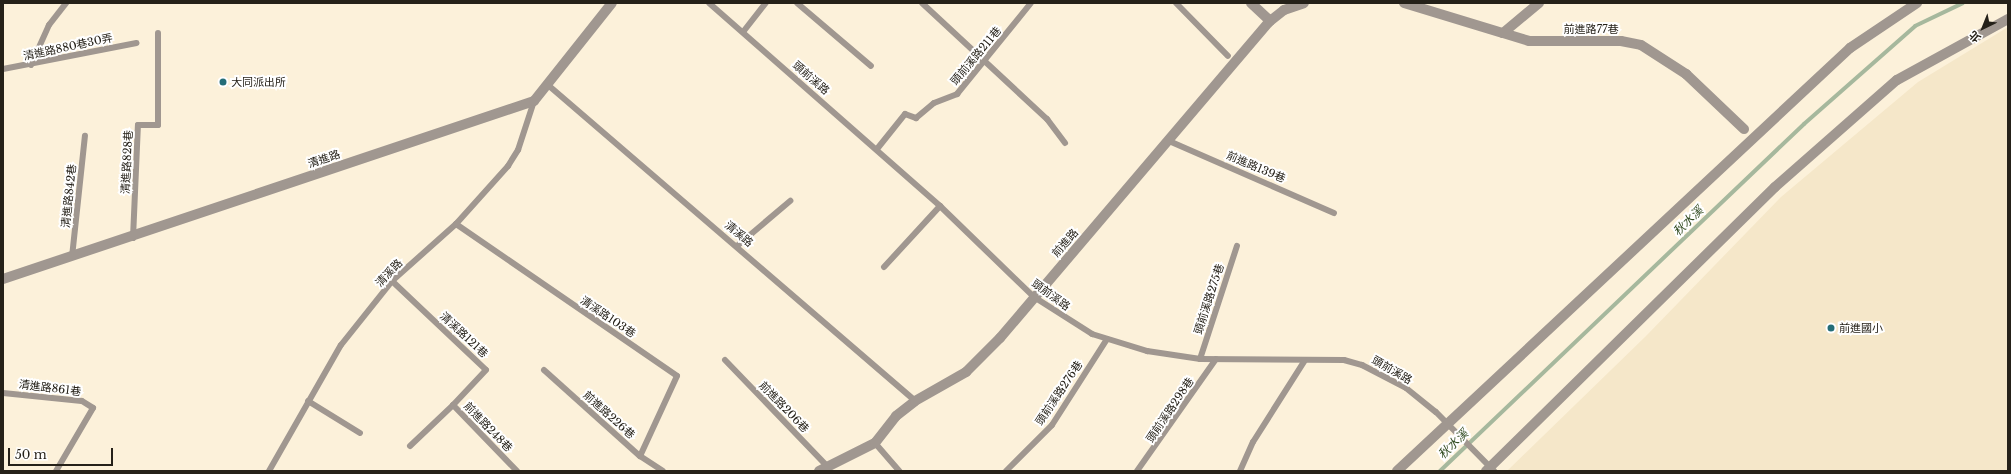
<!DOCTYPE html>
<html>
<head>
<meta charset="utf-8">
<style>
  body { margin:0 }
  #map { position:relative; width:2011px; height:474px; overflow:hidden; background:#fcf1da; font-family:"Libre Baskerville","Noto Sans TC",serif }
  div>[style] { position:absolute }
  .built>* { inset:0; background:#f5e7c9 }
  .stream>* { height:4px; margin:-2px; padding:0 2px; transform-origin:2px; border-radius:2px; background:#a6b89d }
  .service>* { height:6px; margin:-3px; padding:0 3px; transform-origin:3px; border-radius:3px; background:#a09790 }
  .minor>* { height:10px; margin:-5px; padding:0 5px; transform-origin:5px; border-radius:5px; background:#a09790 }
  .tertiary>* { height:10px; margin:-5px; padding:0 5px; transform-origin:5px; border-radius:5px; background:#a09790 }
  .dots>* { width:11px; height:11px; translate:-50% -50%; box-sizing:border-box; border:2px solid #fff; border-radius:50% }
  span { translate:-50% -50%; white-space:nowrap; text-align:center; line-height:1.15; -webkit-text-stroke:4px #fff; paint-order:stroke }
  .street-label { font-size:11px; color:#252119 }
  .poi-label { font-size:11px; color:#252119 }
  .left { translate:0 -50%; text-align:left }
  .water-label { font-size:12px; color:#324c22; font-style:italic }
  .frame { position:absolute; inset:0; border:4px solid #252119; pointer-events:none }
  .north { position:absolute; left:1963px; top:8px; width:40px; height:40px; -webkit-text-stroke:3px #fff; paint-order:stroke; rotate:223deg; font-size:11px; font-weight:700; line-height:16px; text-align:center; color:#252119 }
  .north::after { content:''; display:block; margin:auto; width:14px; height:18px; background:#252119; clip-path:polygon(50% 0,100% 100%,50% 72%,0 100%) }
  .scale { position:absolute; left:8px; top:448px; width:105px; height:18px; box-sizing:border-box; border:2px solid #252119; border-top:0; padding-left:5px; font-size:12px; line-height:14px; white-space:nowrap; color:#252119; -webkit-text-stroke:3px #fff; paint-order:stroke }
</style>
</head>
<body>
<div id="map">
  <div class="built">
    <div style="clip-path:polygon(2008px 27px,2008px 471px,1507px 471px,1646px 336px,1781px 197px,1918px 82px)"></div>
  </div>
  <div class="stream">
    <div style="left:1440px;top:471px;width:503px;rotate:-43.63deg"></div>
    <div style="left:1804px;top:124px;width:148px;rotate:-41.4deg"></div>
    <div style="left:1915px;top:26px;width:53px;rotate:-25.6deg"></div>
  </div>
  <div class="service">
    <div style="left:709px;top:3px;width:308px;rotate:41.3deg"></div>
    <div style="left:940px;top:206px;width:131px;rotate:44.1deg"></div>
    <div style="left:1034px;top:297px;width:69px;rotate:32.5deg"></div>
    <div style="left:1092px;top:334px;width:58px;rotate:17.2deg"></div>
    <div style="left:1147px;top:351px;width:54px;rotate:8.6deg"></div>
    <div style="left:1200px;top:359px;width:144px;rotate:0.4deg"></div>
    <div style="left:1344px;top:360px;width:19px;rotate:16deg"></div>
    <div style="left:1362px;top:365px;width:50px;rotate:27.6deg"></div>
    <div style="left:1406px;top:388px;width:38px;rotate:39deg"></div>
    <div style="left:1436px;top:412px;width:83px;rotate:45.5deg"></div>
    <div style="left:797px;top:3px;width:97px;rotate:40.4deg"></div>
    <div style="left:922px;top:3px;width:171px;rotate:42.9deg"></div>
    <div style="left:1047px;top:119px;width:30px;rotate:53deg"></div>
    <div style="left:1176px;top:3px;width:74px;rotate:45.5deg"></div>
    <div style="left:743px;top:32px;width:37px;rotate:-52deg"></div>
    <div style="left:31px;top:65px;width:44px;rotate:-65.8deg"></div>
    <div style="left:49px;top:25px;width:28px;rotate:-52deg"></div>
    <div style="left:3px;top:69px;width:136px;rotate:-11deg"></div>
    <div style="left:548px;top:85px;width:484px;rotate:40.7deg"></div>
    <div style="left:1169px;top:141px;width:180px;rotate:23.6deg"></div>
    <div style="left:877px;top:149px;width:45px;rotate:-51.3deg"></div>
    <div style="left:905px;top:114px;width:12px;rotate:20deg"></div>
    <div style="left:916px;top:118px;width:23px;rotate:-40deg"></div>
    <div style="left:934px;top:103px;width:25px;rotate:-21deg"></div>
    <div style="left:957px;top:94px;width:117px;rotate:-50.9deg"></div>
    <div style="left:456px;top:224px;width:268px;rotate:34.5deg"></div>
    <div style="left:677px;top:376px;width:88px;rotate:114.8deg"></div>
    <div style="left:133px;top:238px;width:113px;rotate:-87.5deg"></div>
    <div style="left:138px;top:125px;width:20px"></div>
    <div style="left:158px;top:125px;width:92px;rotate:-90deg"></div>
    <div style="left:737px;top:246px;width:70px;rotate:-40.3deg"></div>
    <div style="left:72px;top:257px;width:122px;rotate:-83.9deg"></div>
    <div style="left:884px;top:267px;width:83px;rotate:-47.4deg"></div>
    <div style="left:392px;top:281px;width:129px;rotate:43.4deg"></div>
    <div style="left:486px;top:370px;width:48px;rotate:133.3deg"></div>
    <div style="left:1200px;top:359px;width:119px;rotate:-71.9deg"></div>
    <div style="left:725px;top:360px;width:149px;rotate:46.1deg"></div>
    <div style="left:544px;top:370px;width:129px;rotate:41.9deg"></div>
    <div style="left:640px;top:456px;width:27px;rotate:33deg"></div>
    <div style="left:3px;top:393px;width:79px;rotate:5.8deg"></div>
    <div style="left:82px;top:401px;width:13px;rotate:32deg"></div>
    <div style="left:93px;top:408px;width:73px;rotate:120.4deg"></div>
    <div style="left:308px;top:401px;width:61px;rotate:31.6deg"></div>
    <div style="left:875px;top:443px;width:37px;rotate:49deg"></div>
    <div style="left:410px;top:446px;width:59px;rotate:-43.6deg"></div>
    <div style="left:453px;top:405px;width:92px;rotate:45.9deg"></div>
    <div style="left:269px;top:471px;width:145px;rotate:-60.3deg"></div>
    <div style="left:341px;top:345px;width:82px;rotate:-51.4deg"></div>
    <div style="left:392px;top:281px;width:86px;rotate:-41.7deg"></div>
    <div style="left:456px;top:224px;width:78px;rotate:-48.1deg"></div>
    <div style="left:508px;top:166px;width:19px;rotate:-58deg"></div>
    <div style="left:518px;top:150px;width:52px;rotate:-71.9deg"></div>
    <div style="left:1006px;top:471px;width:65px;rotate:-45deg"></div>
    <div style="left:1052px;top:425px;width:102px;rotate:-57.4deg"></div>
    <div style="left:1137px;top:471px;width:137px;rotate:-54.8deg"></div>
    <div style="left:1240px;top:471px;width:32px;rotate:-66deg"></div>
    <div style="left:1253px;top:442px;width:97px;rotate:-57.6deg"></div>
  </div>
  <div class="minor">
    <div style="left:1251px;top:3px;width:26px;rotate:43deg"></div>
    <div style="left:1404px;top:3px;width:103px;rotate:16.9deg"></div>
    <div style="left:1503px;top:33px;width:47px;rotate:-39.8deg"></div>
    <div style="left:1503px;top:33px;width:27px;rotate:17deg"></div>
    <div style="left:1529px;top:41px;width:92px"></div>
    <div style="left:1621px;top:41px;width:20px;rotate:11deg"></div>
    <div style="left:1641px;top:45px;width:54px;rotate:32.8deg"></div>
    <div style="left:1686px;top:74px;width:80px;rotate:43.5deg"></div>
    <div style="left:819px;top:471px;width:63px;rotate:-26.6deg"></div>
    <div style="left:875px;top:443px;width:34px;rotate:-52deg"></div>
    <div style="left:896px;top:416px;width:24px;rotate:-38deg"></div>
    <div style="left:915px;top:401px;width:59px;rotate:-29.6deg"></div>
    <div style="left:966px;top:372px;width:48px;rotate:-45deg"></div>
    <div style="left:1000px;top:338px;width:416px;rotate:-49.6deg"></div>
    <div style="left:1270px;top:21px;width:18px;rotate:-38deg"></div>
    <div style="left:1284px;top:10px;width:21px;rotate:-19deg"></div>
    <div style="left:1397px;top:471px;width:620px;rotate:-43.04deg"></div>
    <div style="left:1850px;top:48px;width:81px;rotate:-33.9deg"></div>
    <div style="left:1486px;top:471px;width:405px;rotate:-44.5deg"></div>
    <div style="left:1775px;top:187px;width:162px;rotate:-41.3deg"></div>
    <div style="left:1897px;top:80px;width:127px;rotate:-28.8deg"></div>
  </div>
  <div class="tertiary">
    <div style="left:3px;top:279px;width:560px;rotate:-18.53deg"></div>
    <div style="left:534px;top:101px;width:125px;rotate:-51.5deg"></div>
  </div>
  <div class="dots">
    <div style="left:223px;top:82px;background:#246d77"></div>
    <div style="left:1831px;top:328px;background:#246d77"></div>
  </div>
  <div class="street-label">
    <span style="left:1591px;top:29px">前進路77巷</span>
    <span style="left:68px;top:47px;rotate:-12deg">清進路880巷30弄</span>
    <span style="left:976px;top:56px;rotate:-50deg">頭前溪路211巷</span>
    <span style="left:811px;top:78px;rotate:41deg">頭前溪路</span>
    <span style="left:324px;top:159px;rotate:-19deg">清進路</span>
    <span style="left:127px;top:162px;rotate:-87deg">清進路828巷</span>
    <span style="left:1256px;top:167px;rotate:23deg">前進路139巷</span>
    <span style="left:69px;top:196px;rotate:-84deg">清進路842巷</span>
    <span style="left:739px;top:234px;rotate:40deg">清溪路</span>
    <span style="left:1065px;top:243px;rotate:-49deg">前進路</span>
    <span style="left:389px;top:273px;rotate:-46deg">清溪路</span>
    <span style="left:1051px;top:295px;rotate:36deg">頭前溪路</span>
    <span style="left:1209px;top:299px;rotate:-72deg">頭前溪路275巷</span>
    <span style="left:608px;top:317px;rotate:34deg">清溪路103巷</span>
    <span style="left:464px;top:335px;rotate:43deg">清溪路121巷</span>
    <span style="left:1392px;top:370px;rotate:30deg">頭前溪路</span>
    <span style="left:50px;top:388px;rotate:7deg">清進路861巷</span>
    <span style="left:1059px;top:393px;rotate:-56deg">頭前溪路276巷</span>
    <span style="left:784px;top:407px;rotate:46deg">前進路206巷</span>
    <span style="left:1170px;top:410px;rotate:-56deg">頭前溪路298巷</span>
    <span style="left:609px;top:415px;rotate:42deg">前進路226巷</span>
    <span style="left:488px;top:427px;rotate:46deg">前進路248巷</span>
  </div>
  <div class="poi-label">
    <span class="left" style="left:231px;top:82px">大同派出所</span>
    <span class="left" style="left:1839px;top:328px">前進國小</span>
  </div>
  <div class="water-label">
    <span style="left:1688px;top:221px;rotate:-44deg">秋水溪</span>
    <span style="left:1453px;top:444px;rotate:-44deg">秋水溪</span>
  </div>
  <div class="frame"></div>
  <div class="north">北</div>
  <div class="scale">50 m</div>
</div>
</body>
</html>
